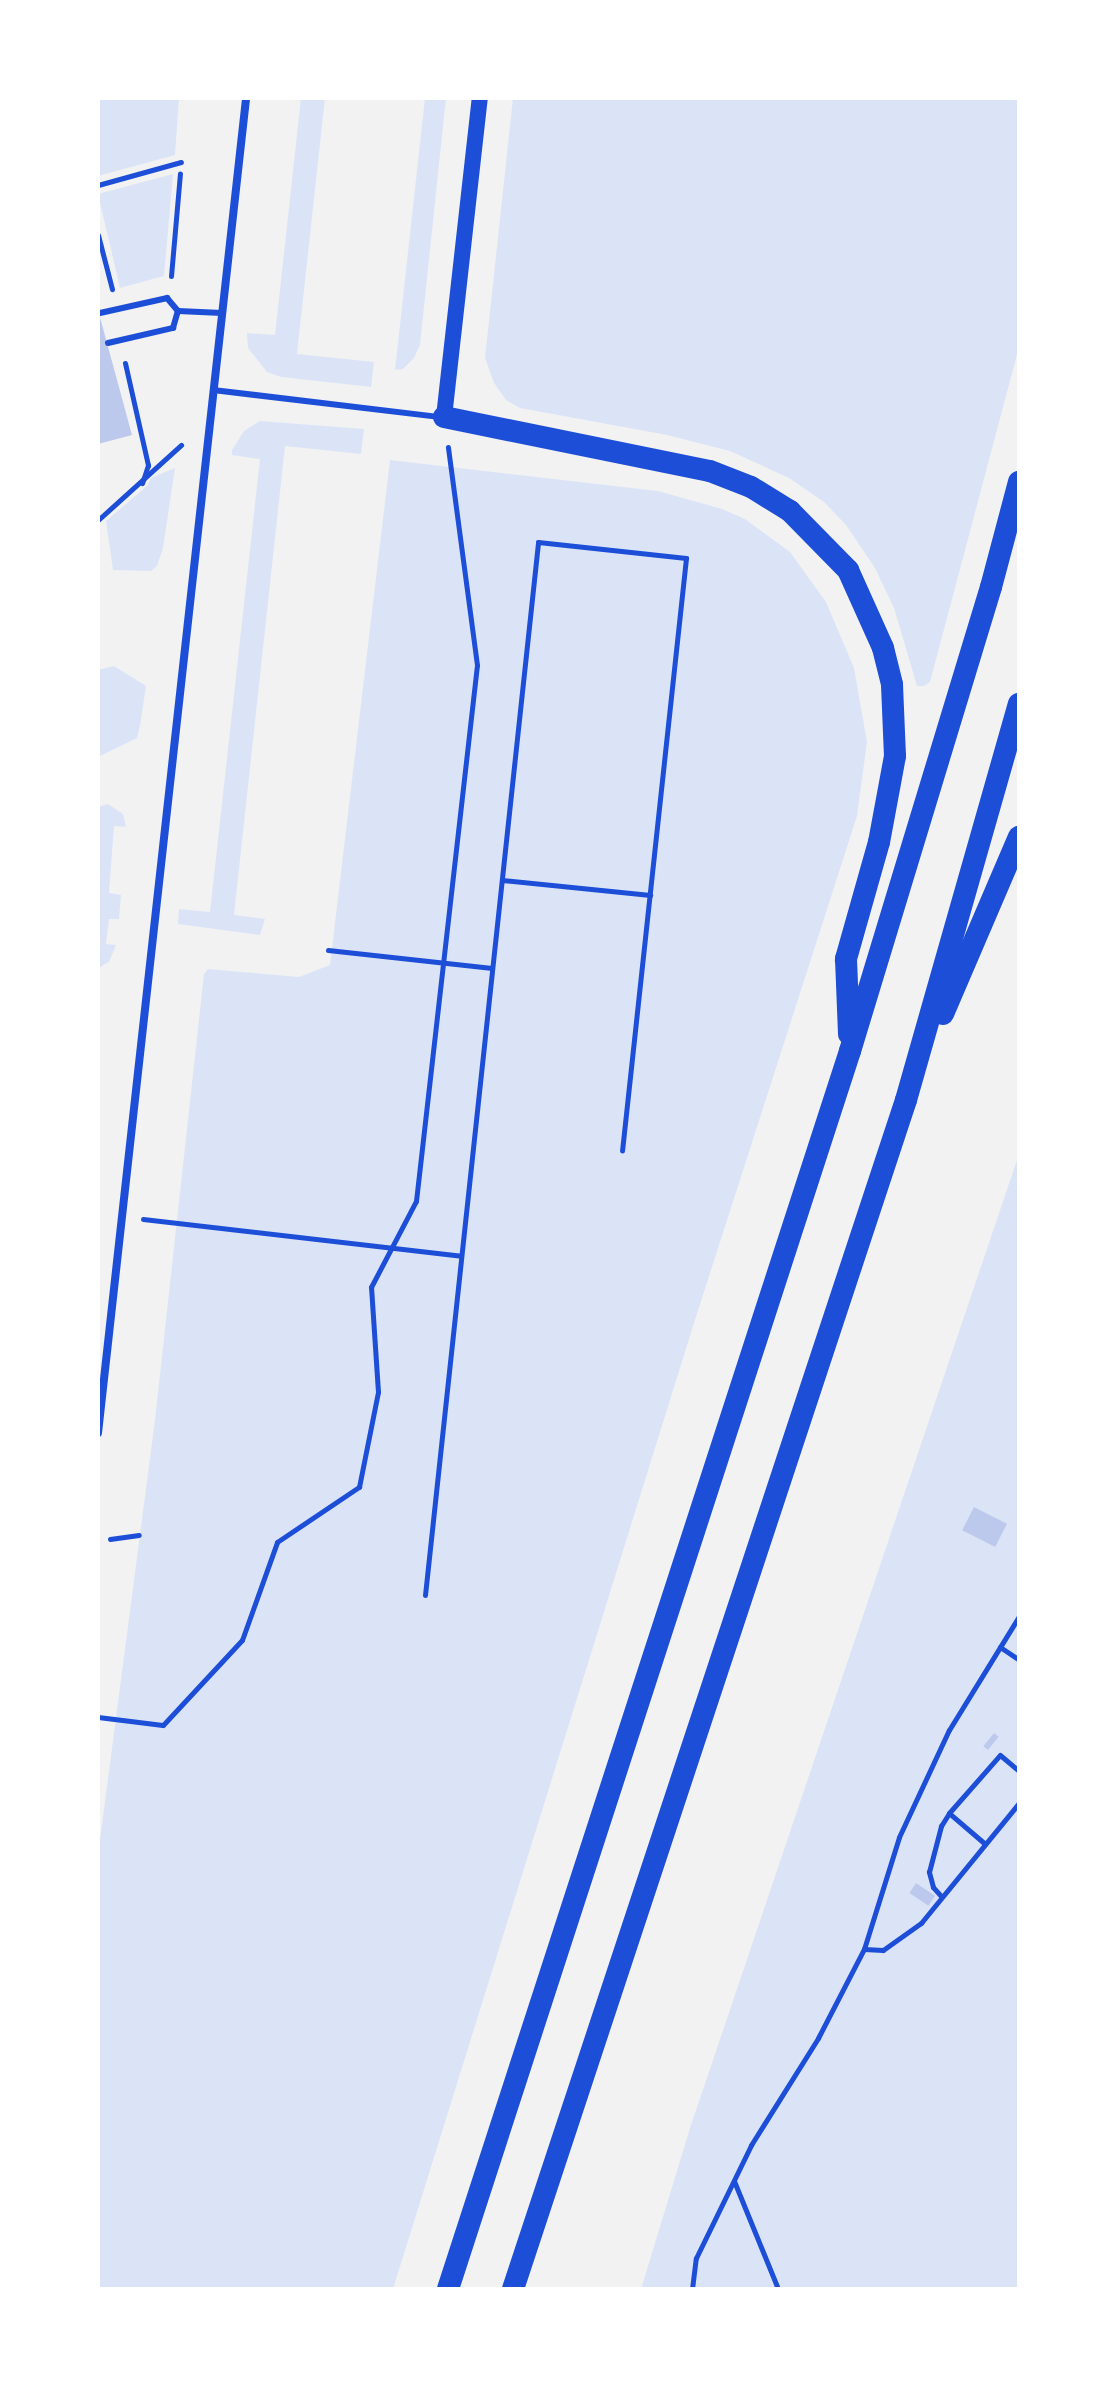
<!DOCTYPE html>
<html>
<head>
<meta charset="utf-8">
<style>
  body { margin:0 }
  #map { position:relative; width:1117px; height:2387px; overflow:hidden; background:#f2f2f2; font-family:Figtree,sans-serif }
  div>[style] { position:absolute }
  .green>* { inset:0; background:#dbe4f7 }
  .building>* { inset:0; background:#bdc9ec; transform-origin:0 0 }
  .path>* { height:5px; margin:-2.5px; padding:0 2.5px; transform-origin:2.5px; border-radius:2.5px; background:#1d4ed8 }
  .service>* { height:6px; margin:-3px; padding:0 3px; transform-origin:3px; border-radius:3px; background:#1d4ed8 }
  .minor>* { height:8px; margin:-4px; padding:0 4px; transform-origin:4px; border-radius:4px; background:#1d4ed8 }
  .secondary>* { height:16px; margin:-8px; padding:0 8px; transform-origin:8px; border-radius:8px; background:#1d4ed8 }
  .trunk>* { height:22px; margin:-11px; padding:0 11px; transform-origin:11px; border-radius:11px; background:#1d4ed8 }
  span { translate:-50% -50%; white-space:nowrap; text-align:center; line-height:1.15; -webkit-text-stroke:8px #fff; paint-order:stroke }
  .frame { position:absolute; inset:0; border:100px solid #fff; pointer-events:none }
</style>
</head>
<body>
<div id="map">
  <div class="green">
    <div style="clip-path:polygon(98px 98px,179px 98px,175px 155px,98px 176px)"></div>
    <div style="clip-path:polygon(301px 98px,325px 98px,297px 354px,374px 362px,371px 387px,281px 377px,267px 372px,248px 348px,247px 333px,275px 335px)"></div>
    <div style="clip-path:polygon(425px 98px,446px 98px,420px 345px,414px 358px,403px 369px,395px 370px)"></div>
    <div style="clip-path:polygon(513px 98px,1019px 98px,1019px 347px,930px 682px,924px 686px,917px 686px,894px 608px,875px 568px,846px 525px,824px 502px,789px 478px,730px 451px,667px 435px,520px 408px,506px 400px,494px 383px,485px 358px)"></div>
    <div style="clip-path:polygon(173px 174px,164px 276px,120px 288px,98px 194px)"></div>
    <div style="clip-path:polygon(260px 421px,364px 429px,361px 454px,285px 446px,234px 915px,265px 919px,260px 935px,178px 924px,179px 909px,210px 912px,260px 459px,232px 455px,232px 450px,244px 431px)"></div>
    <div style="clip-path:polygon(390px 460px,658px 491px,722px 509px,745px 519px,790px 552px,826px 602px,854px 668px,867px 742px,857px 816px,694px 1323px,393px 2289px,98px 2289px,98px 1855px,155px 1420px,204px 974px,208px 969px,299px 977px,330px 965px)"></div>
    <div style="clip-path:polygon(175px 468px,163px 548px,157px 566px,151px 571px,113px 570px,106px 521px,147px 486px,151px 478px)"></div>
    <div style="clip-path:polygon(114px 666px,146px 686px,140px 726px,137px 738px,98px 757px,98px 670px)"></div>
    <div style="clip-path:polygon(108px 804px,123px 814px,126px 827px,114px 826px,109px 893px,121px 895px,119px 919px,109px 919px,106px 944px,116px 945px,109px 962px,98px 968px,98px 807px)"></div>
    <div style="clip-path:polygon(1019px 1154px,1019px 2289px,641px 2289px,690px 2128px)"></div>
  </div>
  <div class="building">
    <div style="clip-path:polygon(98px 310px,132px 435px,98px 444px)"></div>
    <div style="left:974px;top:1507px;width:37px;height:26px;rotate:27deg"></div>
    <div style="left:994px;top:1733px;width:6px;height:17px;rotate:39deg"></div>
    <div style="left:916px;top:1883px;width:23px;height:12px;rotate:34deg"></div>
  </div>
  <div class="path">
    <div style="left:98px;top:185px;width:86px;rotate:-15.5deg"></div>
    <div style="left:98px;top:235px;width:56px;rotate:75.5deg"></div>
    <div style="left:171px;top:276px;width:103px;rotate:-85deg"></div>
    <div style="left:125px;top:363px;width:105px;rotate:77.3deg"></div>
    <div style="left:148px;top:465px;width:19px;rotate:108deg"></div>
    <div style="left:98px;top:520px;width:112px;rotate:-42.1deg"></div>
    <div style="left:502px;top:880px;width:149px;rotate:5.8deg"></div>
    <div style="left:328px;top:950px;width:165px;rotate:6.3deg"></div>
    <div style="left:143px;top:1219px;width:320px;rotate:6.6deg"></div>
    <div style="left:110px;top:1539px;width:29px;rotate:-8deg"></div>
    <div style="left:425px;top:1595px;width:1059px;rotate:-83.87deg"></div>
    <div style="left:538px;top:542px;width:149px;rotate:6.2deg"></div>
    <div style="left:686px;top:558px;width:596px;rotate:96.16deg"></div>
    <div style="left:1000px;top:1647px;width:23px;rotate:34deg"></div>
    <div style="left:98px;top:1717px;width:65px;rotate:7deg"></div>
    <div style="left:163px;top:1725px;width:116px;rotate:-47.1deg"></div>
    <div style="left:242px;top:1640px;width:104px;rotate:-70.3deg"></div>
    <div style="left:277px;top:1542px;width:99px;rotate:-33.9deg"></div>
    <div style="left:359px;top:1487px;width:97px;rotate:-78.7deg"></div>
    <div style="left:378px;top:1392px;width:105px;rotate:-93.8deg"></div>
    <div style="left:371px;top:1287px;width:97px;rotate:-62.4deg"></div>
    <div style="left:416px;top:1201px;width:539px;rotate:-83.51deg"></div>
    <div style="left:477px;top:665px;width:220px;rotate:-97.6deg"></div>
    <div style="left:984px;top:1843px;width:46px;rotate:-139.4deg"></div>
    <div style="left:949px;top:1813px;width:77px;rotate:-48.7deg"></div>
    <div style="left:1000px;top:1755px;width:25px;rotate:40deg"></div>
    <div style="left:941px;top:1896px;width:12px;rotate:-132deg"></div>
    <div style="left:933px;top:1887px;width:16px;rotate:-105deg"></div>
    <div style="left:929px;top:1872px;width:48px;rotate:-75.4deg"></div>
    <div style="left:941px;top:1826px;width:15px;rotate:-58deg"></div>
    <div style="left:864px;top:1949px;width:19px;rotate:3deg"></div>
    <div style="left:883px;top:1950px;width:47px;rotate:-35.4deg"></div>
    <div style="left:921px;top:1923px;width:155px;rotate:-50.8deg"></div>
    <div style="left:734px;top:2181px;width:117px;rotate:67.8deg"></div>
    <div style="left:692px;top:2289px;width:31px;rotate:-83deg"></div>
    <div style="left:696px;top:2258px;width:126px;rotate:-64deg"></div>
    <div style="left:751px;top:2145px;width:126px;rotate:-57.9deg"></div>
    <div style="left:818px;top:2038px;width:100px;rotate:-62.7deg"></div>
    <div style="left:864px;top:1949px;width:117px;rotate:-72.6deg"></div>
    <div style="left:899px;top:1837px;width:118px;rotate:-65deg"></div>
    <div style="left:949px;top:1730px;width:134px;rotate:-58.4deg"></div>
  </div>
  <div class="service">
    <div style="left:178px;top:311px;width:44px;rotate:2.6deg"></div>
    <div style="left:100px;top:313px;width:69px;rotate:-12.6deg"></div>
    <div style="left:167px;top:298px;width:17px;rotate:50deg"></div>
    <div style="left:108px;top:343px;width:67px;rotate:-13deg"></div>
    <div style="left:173px;top:328px;width:18px;rotate:-74deg"></div>
    <div style="left:213px;top:390px;width:229px;rotate:6.8deg"></div>
  </div>
  <div class="minor">
    <div style="left:98px;top:1433px;width:1343px;rotate:-83.67deg"></div>
  </div>
  <div class="secondary">
    <div style="left:444px;top:417px;width:321px;rotate:-83.6deg"></div>
  </div>
  <div class="trunk">
    <div style="left:444px;top:417px;width:271px;rotate:11.5deg"></div>
    <div style="left:710px;top:471px;width:44px;rotate:21.3deg"></div>
    <div style="left:751px;top:487px;width:46px;rotate:31.6deg"></div>
    <div style="left:790px;top:511px;width:83px;rotate:45.5deg"></div>
    <div style="left:848px;top:570px;width:85px;rotate:65.8deg"></div>
    <div style="left:883px;top:648px;width:38px;rotate:76deg"></div>
    <div style="left:892px;top:685px;width:71px;rotate:87.6deg"></div>
    <div style="left:895px;top:756px;width:87px;rotate:100.5deg"></div>
    <div style="left:879px;top:842px;width:122px;rotate:105.8deg"></div>
    <div style="left:846px;top:959px;width:75px;rotate:87.7deg"></div>
    <div style="left:943px;top:1014px;width:193px;rotate:-66.8deg"></div>
    <div style="left:448px;top:2289px;width:1302px;rotate:-72.01deg"></div>
    <div style="left:850px;top:1051px;width:485px;rotate:-73.1deg"></div>
    <div style="left:991px;top:587px;width:109px;rotate:-75.1deg"></div>
    <div style="left:513px;top:2289px;width:1252px;rotate:-71.71deg"></div>
    <div style="left:906px;top:1100px;width:412px;rotate:-74.1deg"></div>
  </div>
  <div class="frame"></div>
</div>
</body>
</html>
